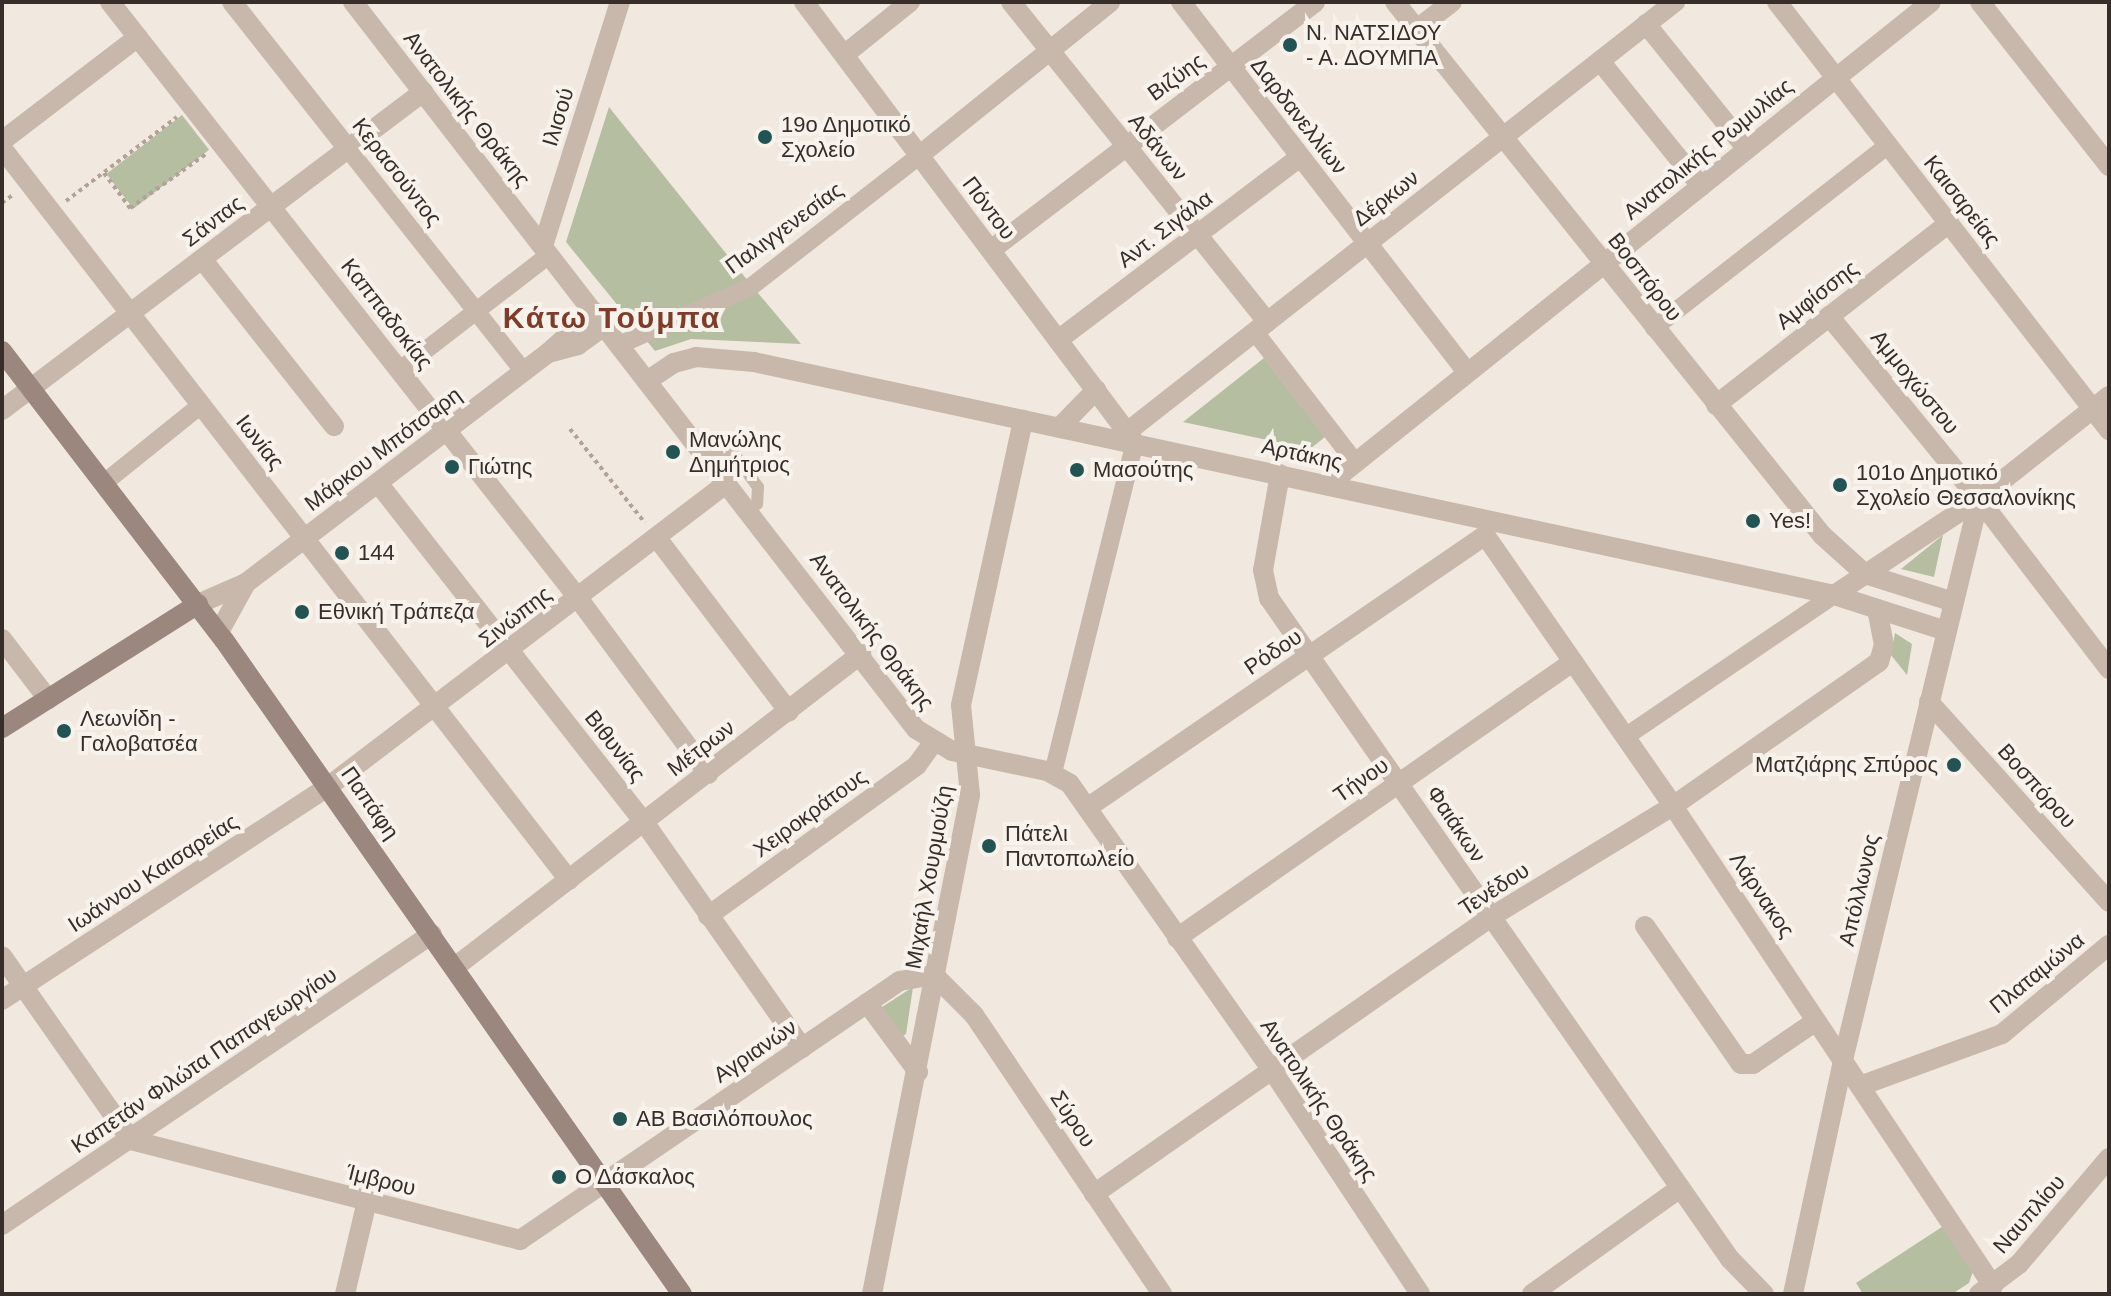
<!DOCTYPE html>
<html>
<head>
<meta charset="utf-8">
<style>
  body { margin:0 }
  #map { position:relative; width:2111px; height:1296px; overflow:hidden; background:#f1e8df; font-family:Arial,sans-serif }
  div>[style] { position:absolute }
  .green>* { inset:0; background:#b5bea1; transform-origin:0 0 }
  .path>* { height:4px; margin-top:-2px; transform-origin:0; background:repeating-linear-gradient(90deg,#b3a297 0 4px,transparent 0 8px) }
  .service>* { height:12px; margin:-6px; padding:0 6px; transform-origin:6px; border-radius:6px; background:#c8b8ac }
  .pedestrian>* { height:18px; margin:-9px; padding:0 9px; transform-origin:9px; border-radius:9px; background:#c8b8ac }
  .minor>* { height:20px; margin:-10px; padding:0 10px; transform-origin:10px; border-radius:10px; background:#c8b8ac }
  .tertiary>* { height:20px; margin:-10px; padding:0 10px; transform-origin:10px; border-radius:10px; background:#c8b8ac }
  .secondary>* { height:20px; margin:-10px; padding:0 10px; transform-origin:10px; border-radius:10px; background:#9b877e }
  .dots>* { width:22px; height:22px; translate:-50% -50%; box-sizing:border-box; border:4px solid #f8f2ec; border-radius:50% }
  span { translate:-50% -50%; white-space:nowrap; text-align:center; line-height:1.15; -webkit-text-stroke:8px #f8f2ec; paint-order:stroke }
  .poi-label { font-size:22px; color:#372e2a }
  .left { translate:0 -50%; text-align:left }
  .right { translate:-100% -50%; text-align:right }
  .street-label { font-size:22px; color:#372e2a }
  .district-label { font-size:30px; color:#7e3c2b; font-weight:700; letter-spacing:2px }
  .frame { position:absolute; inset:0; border:4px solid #372e2a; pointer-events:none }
</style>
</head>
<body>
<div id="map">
  <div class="green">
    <div style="clip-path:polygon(609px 107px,752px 286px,801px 344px,691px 339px,655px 351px,566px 242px)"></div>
    <div style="left:182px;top:115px;width:44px;height:96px;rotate:52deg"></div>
    <div style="clip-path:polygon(1264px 358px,1325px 437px,1310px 449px,1183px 422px)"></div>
    <div style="clip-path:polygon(1943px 535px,1934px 577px,1901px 569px)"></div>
    <div style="clip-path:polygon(1895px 633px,1912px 644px,1907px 675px,1891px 655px)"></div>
    <div style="clip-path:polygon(913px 987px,906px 1034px,902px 1036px,879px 1009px)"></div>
    <div style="clip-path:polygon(1945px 1225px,1973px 1271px,1969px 1283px,1955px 1292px,1863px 1294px,1856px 1283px)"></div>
  </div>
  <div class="path">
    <div style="left:104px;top:173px;width:44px;rotate:53.4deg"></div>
    <div style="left:130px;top:208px;width:93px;rotate:-35.4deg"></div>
    <div style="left:66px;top:201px;width:139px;rotate:-37.1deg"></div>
    <div style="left:2px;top:203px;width:15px;rotate:-37deg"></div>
    <div style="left:570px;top:429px;width:120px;rotate:51.4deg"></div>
  </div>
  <div class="service">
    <div style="left:719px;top:452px;width:15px;rotate:8deg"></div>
    <div style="left:734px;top:454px;width:41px;rotate:54deg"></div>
    <div style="left:758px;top:487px;width:17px;rotate:93deg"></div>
  </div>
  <div class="pedestrian">
    <div style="left:348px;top:149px;width:284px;rotate:51.7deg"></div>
    <div style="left:1654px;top:328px;width:297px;rotate:-38deg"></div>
    <div style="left:1255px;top:332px;width:164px;rotate:52.4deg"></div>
    <div style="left:619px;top:345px;width:145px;rotate:-23.9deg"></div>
    <div style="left:752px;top:286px;width:213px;rotate:-37.9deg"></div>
    <div style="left:400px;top:370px;width:188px;rotate:-37.7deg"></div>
    <div style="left:104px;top:483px;width:124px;rotate:-38.8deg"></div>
    <div style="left:1625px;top:737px;width:253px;rotate:-34.2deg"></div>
    <div style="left:1053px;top:773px;width:341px;rotate:-76.1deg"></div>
  </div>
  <div class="minor">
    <div style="left:110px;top:2px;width:758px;rotate:51.86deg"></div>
    <div style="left:578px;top:598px;width:219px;rotate:53.5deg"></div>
    <div style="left:232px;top:2px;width:187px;rotate:51.7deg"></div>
    <div style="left:804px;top:2px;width:548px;rotate:53.09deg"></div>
    <div style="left:1011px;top:2px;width:410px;rotate:51.3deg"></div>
    <div style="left:1181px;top:2px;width:468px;rotate:52.3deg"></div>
    <div style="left:1777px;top:2px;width:542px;rotate:52.2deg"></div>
    <div style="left:1980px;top:2px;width:209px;rotate:51.8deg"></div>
    <div style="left:1646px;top:24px;width:161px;rotate:51.1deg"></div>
    <div style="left:1417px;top:29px;width:44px;rotate:-37.6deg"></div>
    <div style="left:844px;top:55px;width:85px;rotate:-38.8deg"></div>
    <div style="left:1600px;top:61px;width:161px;rotate:51.1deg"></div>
    <div style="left:2px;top:141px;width:171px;rotate:-37.4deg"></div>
    <div style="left:2px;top:148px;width:926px;rotate:52.24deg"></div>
    <div style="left:920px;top:155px;width:244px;rotate:-38.8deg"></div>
    <div style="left:991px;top:250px;width:408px;rotate:-37.4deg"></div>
    <div style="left:202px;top:259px;width:213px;rotate:51.7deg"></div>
    <div style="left:1829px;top:316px;width:237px;rotate:50.7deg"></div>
    <div style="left:1979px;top:499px;width:214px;rotate:52.6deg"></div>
    <div style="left:1058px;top:340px;width:303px;rotate:-37.1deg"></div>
    <div style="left:1716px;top:405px;width:296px;rotate:-38deg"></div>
    <div style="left:2px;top:410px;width:528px;rotate:-37.07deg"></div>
    <div style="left:1060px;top:427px;width:52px;rotate:-45.8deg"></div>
    <div style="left:1127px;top:432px;width:697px;rotate:-38.12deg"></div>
    <div style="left:1280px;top:474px;width:97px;rotate:100deg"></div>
    <div style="left:1263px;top:570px;width:29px;rotate:78deg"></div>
    <div style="left:1269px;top:598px;width:806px;rotate:55.11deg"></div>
    <div style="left:1730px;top:1259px;width:49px;rotate:45.8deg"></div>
    <div style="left:378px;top:483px;width:431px;rotate:51.9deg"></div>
    <div style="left:644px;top:822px;width:276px;rotate:55deg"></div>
    <div style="left:1329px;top:484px;width:771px;rotate:-38.68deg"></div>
    <div style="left:1485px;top:535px;width:330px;rotate:55.2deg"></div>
    <div style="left:1673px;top:806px;width:577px;rotate:56.31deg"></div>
    <div style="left:657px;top:538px;width:218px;rotate:52.8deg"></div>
    <div style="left:2px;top:639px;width:76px;rotate:52.5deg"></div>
    <div style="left:1087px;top:808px;width:483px;rotate:-34.4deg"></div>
    <div style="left:708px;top:916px;width:258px;rotate:-35.8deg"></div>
    <div style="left:917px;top:765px;width:29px;rotate:-54deg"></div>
    <div style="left:1645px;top:926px;width:168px;rotate:55.2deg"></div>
    <div style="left:1741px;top:1064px;width:12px"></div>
    <div style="left:1753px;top:1064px;width:76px;rotate:-34.3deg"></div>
    <div style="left:1177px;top:938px;width:483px;rotate:-34.9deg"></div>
    <div style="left:2px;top:956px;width:225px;rotate:55deg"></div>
    <div style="left:131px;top:1140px;width:402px;rotate:14.4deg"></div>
    <div style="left:520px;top:1240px;width:460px;rotate:-34.3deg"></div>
    <div style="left:900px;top:981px;width:35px;rotate:-10deg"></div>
    <div style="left:934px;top:975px;width:57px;rotate:45deg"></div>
    <div style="left:974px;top:1015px;width:336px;rotate:56deg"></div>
    <div style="left:455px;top:967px;width:513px;rotate:-37.63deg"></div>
    <div style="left:2px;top:1000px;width:391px;rotate:-33.2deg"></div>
    <div style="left:329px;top:786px;width:500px;rotate:-37.28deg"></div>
    <div style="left:1860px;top:1086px;width:151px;rotate:-20.1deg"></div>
    <div style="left:2002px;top:1034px;width:139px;rotate:-39.8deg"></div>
    <div style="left:1094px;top:1194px;width:484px;rotate:-34.9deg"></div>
    <div style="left:1491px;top:917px;width:213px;rotate:-31.4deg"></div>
    <div style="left:1673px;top:806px;width:251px;rotate:-35deg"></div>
    <div style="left:1879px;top:662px;width:18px;rotate:-74deg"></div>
    <div style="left:1884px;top:645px;width:37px;rotate:-101deg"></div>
    <div style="left:2px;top:1225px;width:519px;rotate:-34.09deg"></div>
    <div style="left:345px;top:1294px;width:96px;rotate:-76.7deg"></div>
    <div style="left:1532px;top:1294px;width:182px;rotate:-35.6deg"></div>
  </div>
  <div class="tertiary">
    <div style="left:353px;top:2px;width:920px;rotate:52.25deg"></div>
    <div style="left:916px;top:729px;width:42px;rotate:31.4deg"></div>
    <div style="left:952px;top:751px;width:97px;rotate:11.9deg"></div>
    <div style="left:1047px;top:771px;width:26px;rotate:29deg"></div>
    <div style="left:1070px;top:784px;width:350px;rotate:54.8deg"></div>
    <div style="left:1272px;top:1070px;width:268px;rotate:56.5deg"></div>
    <div style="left:1395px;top:2px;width:683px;rotate:51.3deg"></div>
    <div style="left:1822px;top:535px;width:58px;rotate:42.2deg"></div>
    <div style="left:1865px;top:574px;width:93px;rotate:17.5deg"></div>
    <div style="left:543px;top:246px;width:256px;rotate:-72.5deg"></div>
    <div style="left:548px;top:353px;width:31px;rotate:-15deg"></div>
    <div style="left:578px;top:345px;width:32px;rotate:-36deg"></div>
    <div style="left:647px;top:381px;width:32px;rotate:-34deg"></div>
    <div style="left:674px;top:363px;width:23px;rotate:-15deg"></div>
    <div style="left:696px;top:357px;width:58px;rotate:4.9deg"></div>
    <div style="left:754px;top:362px;width:1105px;rotate:12.17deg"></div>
    <div style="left:1834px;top:595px;width:118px;rotate:17.8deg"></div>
    <div style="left:1834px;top:595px;width:174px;rotate:-33.5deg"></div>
    <div style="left:1979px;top:499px;width:166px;rotate:-38.4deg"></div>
    <div style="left:198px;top:604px;width:52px;rotate:-23.6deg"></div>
    <div style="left:246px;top:583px;width:380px;rotate:-37.3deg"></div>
    <div style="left:548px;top:353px;width:62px;rotate:-41.7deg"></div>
    <div style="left:219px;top:632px;width:56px;rotate:-61.1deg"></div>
    <div style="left:1929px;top:702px;width:269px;rotate:48deg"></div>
    <div style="left:867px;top:1003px;width:86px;rotate:53.5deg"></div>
    <div style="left:872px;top:1294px;width:509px;rotate:-78.89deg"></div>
    <div style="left:970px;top:795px;width:90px;rotate:-95.7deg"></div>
    <div style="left:961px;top:705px;width:292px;rotate:-77.7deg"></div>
    <div style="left:1793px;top:1294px;width:239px;rotate:-77.9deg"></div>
    <div style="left:1843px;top:1060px;width:577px;rotate:-76.37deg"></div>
    <div style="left:1979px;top:1294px;width:50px;rotate:-36.9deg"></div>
    <div style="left:2019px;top:1264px;width:139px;rotate:-49.7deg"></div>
  </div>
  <div class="secondary">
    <div style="left:2px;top:351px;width:364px;rotate:52.5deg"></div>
    <div style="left:224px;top:640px;width:798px;rotate:55deg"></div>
    <div style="left:2px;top:728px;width:232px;rotate:-32.3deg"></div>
  </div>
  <div class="dots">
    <div style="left:1290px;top:45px;background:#245354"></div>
    <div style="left:765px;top:137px;background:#245354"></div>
    <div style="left:673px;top:452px;background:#245354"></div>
    <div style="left:452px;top:467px;background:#245354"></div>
    <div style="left:1077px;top:470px;background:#245354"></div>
    <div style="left:1840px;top:485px;background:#245354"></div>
    <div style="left:1753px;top:521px;background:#245354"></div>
    <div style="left:342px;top:553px;background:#245354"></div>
    <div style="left:302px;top:612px;background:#245354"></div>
    <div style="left:64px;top:731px;background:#245354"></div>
    <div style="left:1954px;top:765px;background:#245354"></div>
    <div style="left:989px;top:846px;background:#245354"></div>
    <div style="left:620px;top:1119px;background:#245354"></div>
    <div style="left:559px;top:1177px;background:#245354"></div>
  </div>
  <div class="poi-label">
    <span class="left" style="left:1306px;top:45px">Ν. ΝΑΤΣΙΔΟΥ<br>- Α. ΔΟΥΜΠΑ</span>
    <span class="left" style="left:781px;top:137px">19ο Δημοτικό<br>Σχολείο</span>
    <span class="left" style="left:689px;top:452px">Μανώλης<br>Δημήτριος</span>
    <span class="left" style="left:468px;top:467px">Γιώτης</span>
    <span class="left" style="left:1093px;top:470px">Μασούτης</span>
    <span class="left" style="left:1856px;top:485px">101ο Δημοτικό<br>Σχολείο Θεσσαλονίκης</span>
    <span class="left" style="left:1769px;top:521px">Yes!</span>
    <span class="left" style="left:358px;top:553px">144</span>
    <span class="left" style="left:318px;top:612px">Εθνική Τράπεζα</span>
    <span class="left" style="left:80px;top:731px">Λεωνίδη -<br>Γαλοβατσέα</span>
    <span class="right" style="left:1938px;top:765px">Ματζιάρης Σπύρος</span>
    <span class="left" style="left:1005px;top:846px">Πάτελι<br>Παντοπωλείο</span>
    <span class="left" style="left:636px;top:1119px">ΑΒ Βασιλόπουλος</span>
    <span class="left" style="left:575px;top:1177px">Ο Δάσκαλος</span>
  </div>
  <div class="street-label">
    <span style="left:1176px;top:77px;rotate:-36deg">Βιζύης</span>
    <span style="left:467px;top:109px;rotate:52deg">Ανατολικής Θράκης</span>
    <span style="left:1299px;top:116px;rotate:52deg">Δαρδανελλίων</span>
    <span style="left:558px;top:117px;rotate:-73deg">Ιλισού</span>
    <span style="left:1158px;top:147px;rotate:51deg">Αδάνων</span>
    <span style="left:1708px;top:149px;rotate:-39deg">Ανατολικής Ρωμυλίας</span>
    <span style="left:397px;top:172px;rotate:52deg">Κερασούντος</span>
    <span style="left:1386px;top:198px;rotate:-38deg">Δέρκων</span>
    <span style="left:1962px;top:201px;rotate:52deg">Καισαρείας</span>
    <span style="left:989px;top:208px;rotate:53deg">Πόντου</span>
    <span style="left:213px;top:221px;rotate:-37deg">Σάντας</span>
    <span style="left:784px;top:228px;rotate:-36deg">Παλιγγενεσίας</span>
    <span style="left:1165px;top:229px;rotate:-37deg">Αντ. Σιγάλα</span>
    <span style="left:1645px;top:277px;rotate:52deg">Βοσπόρου</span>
    <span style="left:1817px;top:295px;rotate:-38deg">Αμφίσσης</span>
    <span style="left:387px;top:314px;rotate:52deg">Καππαδοκίας</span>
    <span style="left:1915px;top:382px;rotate:51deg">Αμμοχώστου</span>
    <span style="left:260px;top:442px;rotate:52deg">Ιωνίας</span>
    <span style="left:383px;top:449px;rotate:-37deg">Μάρκου Μπότσαρη</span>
    <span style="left:1302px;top:454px;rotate:12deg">Αρτάκης</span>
    <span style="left:515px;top:617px;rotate:-38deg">Σινώπης</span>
    <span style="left:872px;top:631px;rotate:53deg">Ανατολικής Θράκης</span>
    <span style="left:1273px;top:652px;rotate:-34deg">Ρόδου</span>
    <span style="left:615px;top:746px;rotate:52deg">Βιθυνίας</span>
    <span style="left:701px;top:748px;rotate:-37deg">Μέτρων</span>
    <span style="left:1361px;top:780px;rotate:-35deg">Τήνου</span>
    <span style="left:2037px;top:786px;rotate:48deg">Βοσπόρου</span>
    <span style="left:370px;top:803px;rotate:55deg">Παπάφη</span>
    <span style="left:810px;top:813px;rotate:-36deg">Χειροκράτους</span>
    <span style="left:1456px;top:824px;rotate:56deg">Φαιάκων</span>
    <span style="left:153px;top:873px;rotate:-33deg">Ιωάννου Καισαρείας</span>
    <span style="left:929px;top:877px;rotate:-80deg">Μιχαήλ Χουρμούζη</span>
    <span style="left:1494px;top:889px;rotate:-33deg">Τενέδου</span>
    <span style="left:1859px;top:890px;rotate:-77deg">Απόλλωνος</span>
    <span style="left:1762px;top:895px;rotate:56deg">Λάρνακος</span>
    <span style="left:2037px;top:973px;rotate:-39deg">Πλαταμώνα</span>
    <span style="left:755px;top:1051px;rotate:-34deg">Αγριανών</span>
    <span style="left:204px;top:1060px;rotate:-34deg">Καπετάν Φιλώτα Παπαγεωργίου</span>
    <span style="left:1319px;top:1100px;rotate:56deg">Ανατολικής Θράκης</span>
    <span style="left:1073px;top:1119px;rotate:56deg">Σύρου</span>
    <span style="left:381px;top:1180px;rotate:14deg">Ίμβρου</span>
    <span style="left:2029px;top:1214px;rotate:-49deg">Ναυπλίου</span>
  </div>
  <div class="district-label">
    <span style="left:612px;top:318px">Κάτω Τούμπα</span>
  </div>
  <div class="frame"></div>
</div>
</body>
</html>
